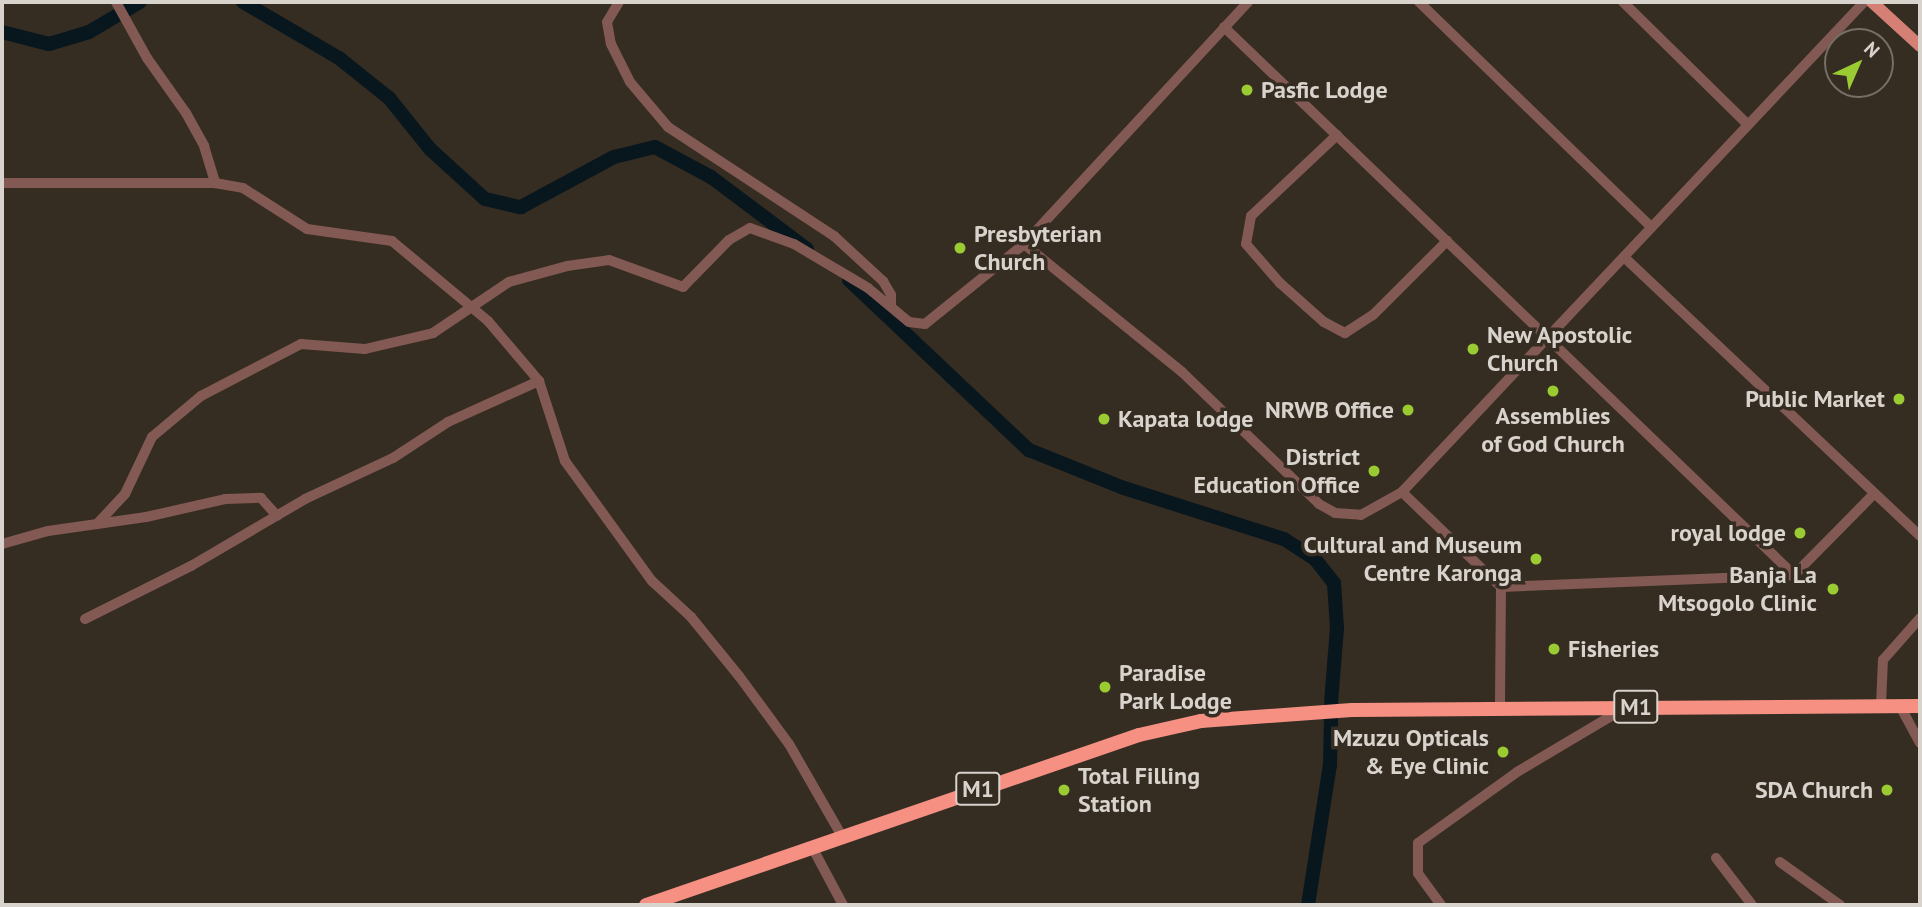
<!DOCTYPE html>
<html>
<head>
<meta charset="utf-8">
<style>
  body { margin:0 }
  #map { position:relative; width:1922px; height:907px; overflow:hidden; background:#352c22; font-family:"PT Sans",sans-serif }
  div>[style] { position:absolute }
  .river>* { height:14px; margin:-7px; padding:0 7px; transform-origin:7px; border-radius:7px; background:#08161e }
  .minor>* { height:10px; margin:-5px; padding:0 5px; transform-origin:5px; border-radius:5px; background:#825953 }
  .major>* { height:12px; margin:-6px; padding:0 6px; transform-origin:6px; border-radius:6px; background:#d58075 }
  .highway>* { height:14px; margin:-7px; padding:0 7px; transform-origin:7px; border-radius:7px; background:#f69083 }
  .dots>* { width:19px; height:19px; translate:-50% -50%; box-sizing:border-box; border:4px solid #352c22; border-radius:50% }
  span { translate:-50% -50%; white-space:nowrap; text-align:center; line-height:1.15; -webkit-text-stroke:7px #352c22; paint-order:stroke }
  .shield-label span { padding:2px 5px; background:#352c22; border:2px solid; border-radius:5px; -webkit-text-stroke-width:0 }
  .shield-label { font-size:23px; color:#d8d3cc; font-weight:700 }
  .poi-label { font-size:24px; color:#d8d3cc; font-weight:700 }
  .left { translate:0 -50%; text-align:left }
  .right { translate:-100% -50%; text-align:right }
  .frame { position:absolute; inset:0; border:4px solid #d8d3cc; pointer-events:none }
  .north { position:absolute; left:1824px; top:28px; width:70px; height:70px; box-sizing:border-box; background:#352c22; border:2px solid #766f66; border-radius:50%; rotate:44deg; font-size:19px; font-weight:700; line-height:28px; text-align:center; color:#d8d3cc }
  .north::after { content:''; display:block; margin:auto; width:24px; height:32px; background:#9bcb33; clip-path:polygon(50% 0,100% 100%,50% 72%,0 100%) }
</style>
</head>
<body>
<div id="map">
  <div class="river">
    <div style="left:243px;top:2px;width:111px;rotate:30.3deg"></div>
    <div style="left:339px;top:58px;width:64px;rotate:38.7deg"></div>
    <div style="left:389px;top:98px;width:65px;rotate:51.2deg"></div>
    <div style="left:430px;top:149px;width:74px;rotate:42.3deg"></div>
    <div style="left:485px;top:199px;width:37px;rotate:13deg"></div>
    <div style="left:521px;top:207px;width:106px;rotate:-28.3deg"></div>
    <div style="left:614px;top:157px;width:42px;rotate:-13.7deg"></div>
    <div style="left:655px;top:147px;width:64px;rotate:28.2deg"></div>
    <div style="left:711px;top:177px;width:120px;rotate:36.9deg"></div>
    <div style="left:2px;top:32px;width:49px;rotate:14.3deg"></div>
    <div style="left:49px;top:44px;width:42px;rotate:-16.7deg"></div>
    <div style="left:89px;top:32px;width:59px;rotate:-30.5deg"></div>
    <div style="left:849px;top:280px;width:248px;rotate:43.4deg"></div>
    <div style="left:1029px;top:450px;width:102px;rotate:21.8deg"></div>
    <div style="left:1124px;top:488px;width:168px;rotate:17.7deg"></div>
    <div style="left:1284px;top:539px;width:37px;rotate:33deg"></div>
    <div style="left:1315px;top:559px;width:31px;rotate:52deg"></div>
    <div style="left:1334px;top:583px;width:45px;rotate:86.2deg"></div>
    <div style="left:1337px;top:628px;width:74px;rotate:94.6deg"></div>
    <div style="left:1308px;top:905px;width:142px;rotate:-81.1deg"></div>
    <div style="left:1330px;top:765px;width:47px;rotate:-88.8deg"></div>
  </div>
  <div class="minor">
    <div style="left:116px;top:2px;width:64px;rotate:61deg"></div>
    <div style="left:147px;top:58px;width:67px;rotate:54.7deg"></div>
    <div style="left:186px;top:113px;width:38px;rotate:61deg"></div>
    <div style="left:204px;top:146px;width:39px;rotate:73deg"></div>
    <div style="left:619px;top:2px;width:23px;rotate:121deg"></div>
    <div style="left:607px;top:22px;width:22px;rotate:80deg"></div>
    <div style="left:611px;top:44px;width:42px;rotate:63.4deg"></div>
    <div style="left:630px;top:82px;width:59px;rotate:49.8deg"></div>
    <div style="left:668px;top:127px;width:199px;rotate:33.3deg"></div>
    <div style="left:834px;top:236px;width:67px;rotate:42.6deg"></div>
    <div style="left:883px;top:281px;width:16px;rotate:60deg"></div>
    <div style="left:891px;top:295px;width:11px;rotate:90deg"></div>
    <div style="left:1419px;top:2px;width:323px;rotate:44.1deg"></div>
    <div style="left:1623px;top:2px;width:175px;rotate:44.5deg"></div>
    <div style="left:1224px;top:27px;width:791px;rotate:43.87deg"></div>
    <div style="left:1794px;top:575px;width:114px;rotate:-45.4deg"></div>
    <div style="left:1337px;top:135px;width:118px;rotate:136.7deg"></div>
    <div style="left:1251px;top:216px;width:28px;rotate:100deg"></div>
    <div style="left:1246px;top:244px;width:52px;rotate:48.9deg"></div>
    <div style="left:1280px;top:283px;width:59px;rotate:41.6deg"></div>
    <div style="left:1324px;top:322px;width:24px;rotate:28deg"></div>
    <div style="left:1345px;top:333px;width:33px;rotate:-33deg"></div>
    <div style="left:1373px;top:315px;width:105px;rotate:-45deg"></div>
    <div style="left:2px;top:183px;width:213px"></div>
    <div style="left:215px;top:183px;width:28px;rotate:10deg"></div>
    <div style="left:243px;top:188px;width:76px;rotate:32.6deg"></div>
    <div style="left:307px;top:229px;width:86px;rotate:8deg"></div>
    <div style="left:392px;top:241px;width:125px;rotate:39.8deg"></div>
    <div style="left:488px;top:321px;width:79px;rotate:49.6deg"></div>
    <div style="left:1024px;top:244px;width:203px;rotate:39deg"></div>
    <div style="left:1182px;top:372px;width:190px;rotate:43.9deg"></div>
    <div style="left:1319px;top:504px;width:18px;rotate:29deg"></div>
    <div style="left:1335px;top:513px;width:26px;rotate:4deg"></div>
    <div style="left:1361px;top:515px;width:47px;rotate:-29.3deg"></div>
    <div style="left:1402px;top:492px;width:137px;rotate:43.8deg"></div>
    <div style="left:1501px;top:587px;width:122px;rotate:90.5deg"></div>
    <div style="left:1624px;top:257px;width:407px;rotate:43.3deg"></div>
    <div style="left:1402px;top:492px;width:673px;rotate:-46.68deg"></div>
    <div style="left:97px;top:524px;width:41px;rotate:-47deg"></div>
    <div style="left:125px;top:494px;width:63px;rotate:-64.7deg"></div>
    <div style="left:152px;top:437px;width:64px;rotate:-39.9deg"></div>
    <div style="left:201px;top:396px;width:113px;rotate:-27.5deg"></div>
    <div style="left:301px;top:344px;width:64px;rotate:4.5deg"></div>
    <div style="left:365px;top:349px;width:70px;rotate:-13.2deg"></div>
    <div style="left:433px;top:333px;width:92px;rotate:-33.9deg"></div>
    <div style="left:509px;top:282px;width:60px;rotate:-15.4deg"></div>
    <div style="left:567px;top:266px;width:42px;rotate:-8.1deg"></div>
    <div style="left:609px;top:260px;width:79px;rotate:20deg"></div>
    <div style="left:683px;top:287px;width:66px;rotate:-45.6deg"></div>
    <div style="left:729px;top:240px;width:24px;rotate:-30deg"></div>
    <div style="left:750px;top:228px;width:47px;rotate:20deg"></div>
    <div style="left:794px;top:244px;width:86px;rotate:30.7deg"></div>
    <div style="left:868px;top:288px;width:53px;rotate:39.7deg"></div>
    <div style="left:909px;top:322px;width:16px;rotate:7deg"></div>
    <div style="left:925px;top:324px;width:127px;rotate:-38.9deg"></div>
    <div style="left:1024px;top:244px;width:330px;rotate:-47.2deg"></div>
    <div style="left:2px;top:544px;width:48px;rotate:-15.8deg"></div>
    <div style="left:48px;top:531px;width:99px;rotate:-8.1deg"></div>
    <div style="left:146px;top:517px;width:81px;rotate:-12.8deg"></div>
    <div style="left:225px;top:499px;width:36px;rotate:-2deg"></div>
    <div style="left:261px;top:498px;width:24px;rotate:48deg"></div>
    <div style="left:1501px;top:587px;width:293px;rotate:-2.3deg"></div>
    <div style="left:85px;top:619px;width:119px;rotate:-26.6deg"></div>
    <div style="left:191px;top:566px;width:132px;rotate:-30.4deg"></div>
    <div style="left:305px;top:499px;width:97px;rotate:-25deg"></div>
    <div style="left:393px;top:458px;width:66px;rotate:-33.2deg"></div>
    <div style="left:448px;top:422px;width:100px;rotate:-24.3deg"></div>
    <div style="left:539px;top:381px;width:84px;rotate:72deg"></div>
    <div style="left:565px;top:461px;width:148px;rotate:54.1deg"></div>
    <div style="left:652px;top:581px;width:53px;rotate:42.7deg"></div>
    <div style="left:691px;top:617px;width:76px;rotate:50.9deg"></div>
    <div style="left:739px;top:676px;width:84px;rotate:53.7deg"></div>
    <div style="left:789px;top:744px;width:106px;rotate:60.1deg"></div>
    <div style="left:1881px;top:705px;width:45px;rotate:-87.5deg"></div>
    <div style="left:1883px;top:660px;width:56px;rotate:-48.6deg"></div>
    <div style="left:1900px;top:706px;width:42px;rotate:61.6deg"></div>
    <div style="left:812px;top:847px;width:66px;rotate:61.9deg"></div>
    <div style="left:1716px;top:858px;width:59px;rotate:52.5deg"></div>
    <div style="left:1780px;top:862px;width:74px;rotate:35.6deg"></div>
    <div style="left:1441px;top:905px;width:39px;rotate:-126deg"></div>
    <div style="left:1418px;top:873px;width:30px;rotate:-90deg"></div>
    <div style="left:1418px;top:843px;width:122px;rotate:-35.6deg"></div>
    <div style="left:1517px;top:772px;width:126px;rotate:-30.7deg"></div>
  </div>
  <div class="major">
    <div style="left:1872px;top:2px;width:65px;rotate:42.5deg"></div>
  </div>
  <div class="highway">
    <div style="left:646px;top:905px;width:521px;rotate:-19.03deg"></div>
    <div style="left:1139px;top:735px;width:64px;rotate:-12.7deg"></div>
    <div style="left:1201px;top:721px;width:151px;rotate:-4.2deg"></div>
    <div style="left:1352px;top:710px;width:568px;rotate:-0.4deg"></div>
  </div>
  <div class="dots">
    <div style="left:1247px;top:90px;background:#9bcb33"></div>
    <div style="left:960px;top:248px;background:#9bcb33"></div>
    <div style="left:1473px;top:349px;background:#9bcb33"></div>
    <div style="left:1553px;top:391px;background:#9bcb33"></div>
    <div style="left:1899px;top:399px;background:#9bcb33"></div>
    <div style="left:1408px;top:410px;background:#9bcb33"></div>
    <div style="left:1104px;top:419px;background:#9bcb33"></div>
    <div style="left:1374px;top:471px;background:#9bcb33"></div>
    <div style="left:1800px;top:533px;background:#9bcb33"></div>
    <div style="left:1536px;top:559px;background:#9bcb33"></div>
    <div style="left:1833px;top:589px;background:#9bcb33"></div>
    <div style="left:1554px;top:649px;background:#9bcb33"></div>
    <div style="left:1105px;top:687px;background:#9bcb33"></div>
    <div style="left:1503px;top:752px;background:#9bcb33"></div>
    <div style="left:1064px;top:790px;background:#9bcb33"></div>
    <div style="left:1887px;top:790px;background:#9bcb33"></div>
  </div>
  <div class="shield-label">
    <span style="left:1636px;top:707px">M1</span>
    <span style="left:978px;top:789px">M1</span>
  </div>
  <div class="poi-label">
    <span class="left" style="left:1261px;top:90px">Pasfic Lodge</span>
    <span class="left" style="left:974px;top:248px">Presbyterian<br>Church</span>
    <span class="left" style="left:1487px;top:349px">New Apostolic<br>Church</span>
    <span class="right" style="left:1885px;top:399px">Public Market</span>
    <span class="right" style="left:1394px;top:410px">NRWB Office</span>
    <span style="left:1553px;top:430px">Assemblies<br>of God Church</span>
    <span class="left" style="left:1118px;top:419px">Kapata lodge</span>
    <span class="right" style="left:1360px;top:471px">District<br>Education Office</span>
    <span class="right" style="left:1786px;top:533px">royal lodge</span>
    <span class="right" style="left:1522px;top:559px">Cultural and Museum<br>Centre Karonga</span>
    <span class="right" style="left:1817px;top:589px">Banja La<br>Mtsogolo Clinic</span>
    <span class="left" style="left:1568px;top:649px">Fisheries</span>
    <span class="left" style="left:1119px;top:687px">Paradise<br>Park Lodge</span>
    <span class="right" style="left:1489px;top:752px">Mzuzu Opticals<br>&amp; Eye Clinic</span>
    <span class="left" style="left:1078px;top:790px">Total Filling<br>Station</span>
    <span class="right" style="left:1873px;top:790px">SDA Church</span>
  </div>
  <div class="frame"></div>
  <div class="north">N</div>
</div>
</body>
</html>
